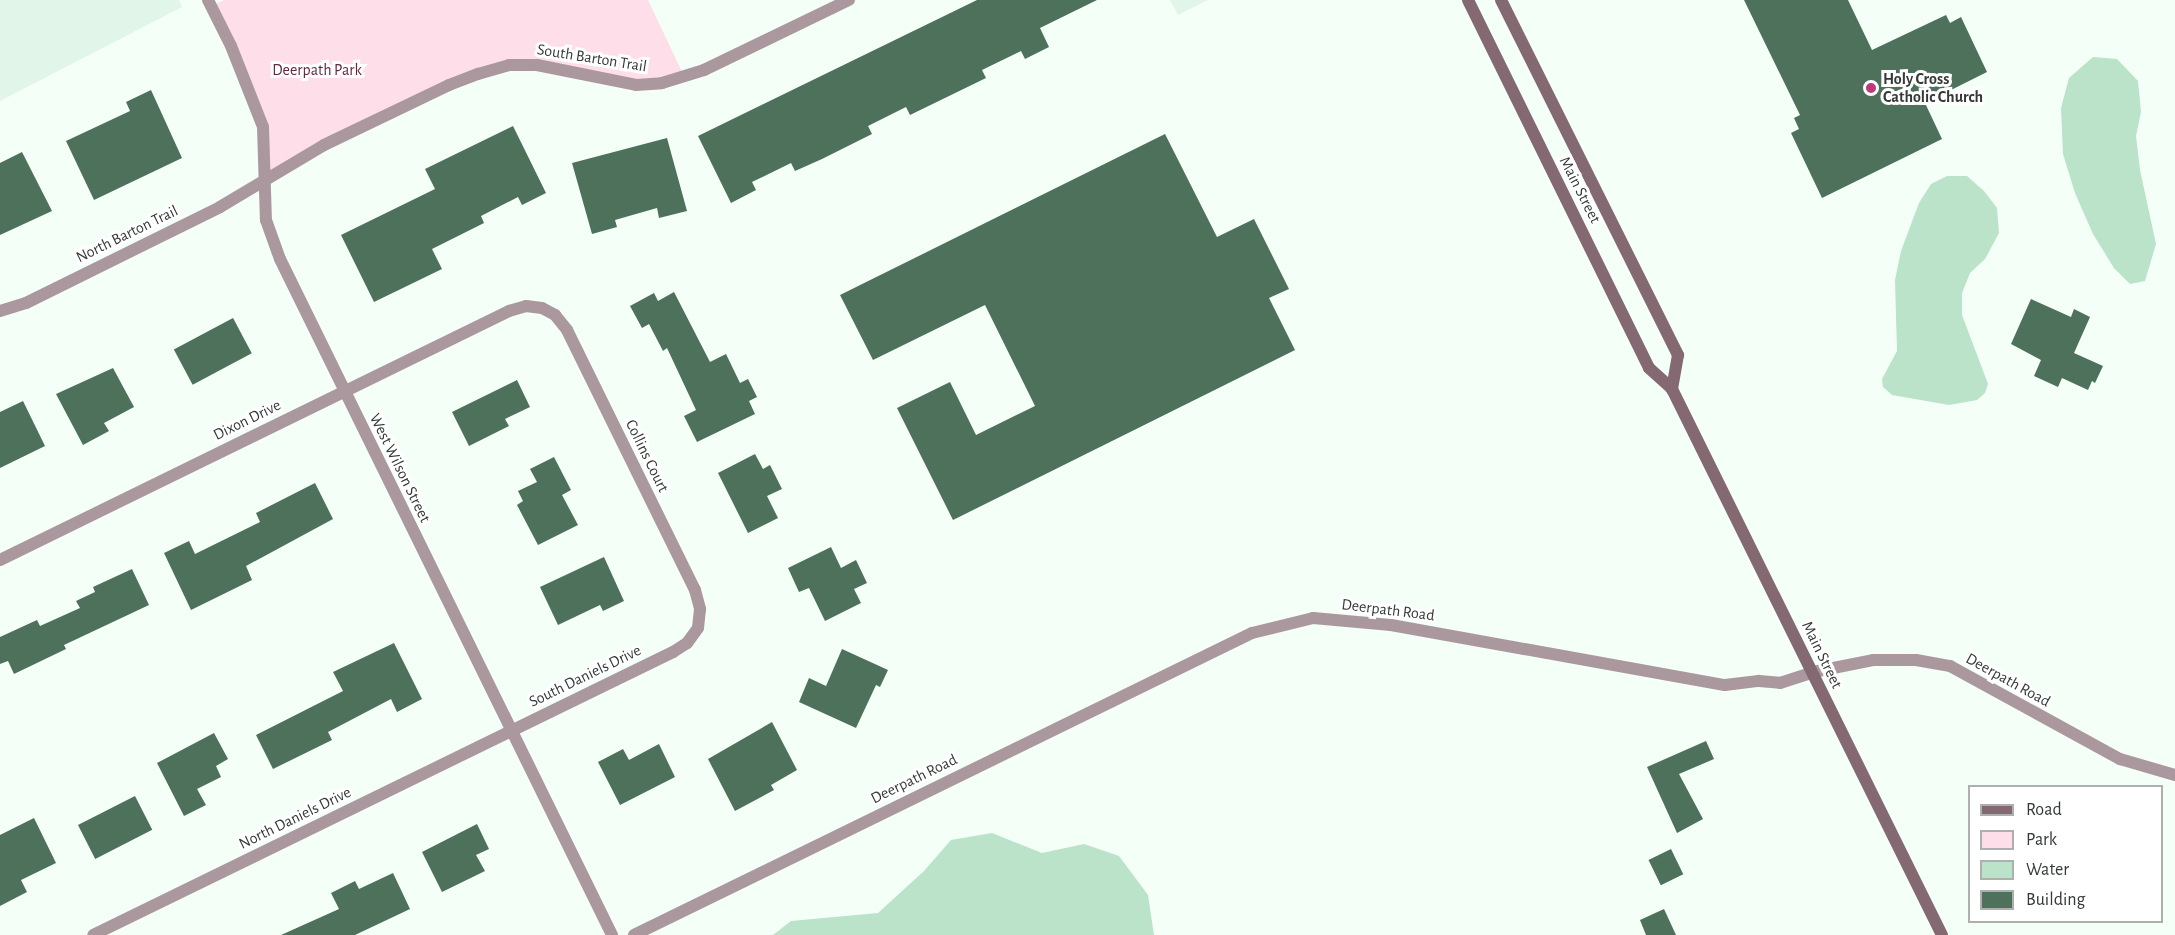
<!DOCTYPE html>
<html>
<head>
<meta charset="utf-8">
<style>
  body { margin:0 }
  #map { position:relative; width:2175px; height:935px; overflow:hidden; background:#f3fff7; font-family:"Alegreya Sans",sans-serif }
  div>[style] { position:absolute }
  .built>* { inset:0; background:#e1f6e8 }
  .green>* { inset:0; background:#fedfe9 }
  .water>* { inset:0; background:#bbe3ca }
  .building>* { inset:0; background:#4d715b; transform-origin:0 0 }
  .minor>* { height:12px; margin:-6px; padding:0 6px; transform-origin:6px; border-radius:6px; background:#ab989e }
  .tertiary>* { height:12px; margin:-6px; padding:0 6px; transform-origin:6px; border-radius:6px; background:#ab989e }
  .secondary>* { height:12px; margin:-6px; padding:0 6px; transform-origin:6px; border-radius:6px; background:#846872 }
  .dots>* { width:16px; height:16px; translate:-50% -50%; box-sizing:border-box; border:3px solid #fff; border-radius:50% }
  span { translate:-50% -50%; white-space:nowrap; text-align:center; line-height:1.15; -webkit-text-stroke:6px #fff; paint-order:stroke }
  .street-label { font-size:16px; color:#343a36 }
  .park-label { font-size:16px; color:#612a41 }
  .poi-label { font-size:16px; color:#343a36; font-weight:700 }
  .left { translate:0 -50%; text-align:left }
  .legend { position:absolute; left:1968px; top:785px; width:195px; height:138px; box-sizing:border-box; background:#fff; border:2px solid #aeb0af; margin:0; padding:8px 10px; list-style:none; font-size:18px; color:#343a36 }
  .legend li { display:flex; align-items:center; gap:12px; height:30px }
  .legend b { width:30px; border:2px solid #aeb0af }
</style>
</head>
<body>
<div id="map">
  <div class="built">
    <div style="clip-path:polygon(0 0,179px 0,182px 7px,0 101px)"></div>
    <div style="clip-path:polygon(1170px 0,1208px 0,1178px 15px)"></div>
  </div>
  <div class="green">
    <div style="clip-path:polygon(224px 0,648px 0,685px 78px,662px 83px,537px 65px,478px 74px,266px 179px,263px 127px,211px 6px)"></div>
  </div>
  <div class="water">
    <div style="clip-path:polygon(2093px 57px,2117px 59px,2138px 81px,2141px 112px,2136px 136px,2140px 170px,2156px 244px,2145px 281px,2130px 284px,2114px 268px,2093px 234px,2075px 193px,2063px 154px,2061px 108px,2069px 78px)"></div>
    <div style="clip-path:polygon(1947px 176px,1967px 176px,1984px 191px,1997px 208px,1999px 233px,1985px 259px,1970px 273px,1962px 293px,1962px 315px,1988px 384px,1985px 393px,1977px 400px,1949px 405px,1892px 395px,1883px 387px,1882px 379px,1897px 351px,1895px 280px,1901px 251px,1919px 203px,1931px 184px)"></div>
    <div style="clip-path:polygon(992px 833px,1042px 853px,1084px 844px,1119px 856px,1148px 895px,1154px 935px,773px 935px,791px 921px,878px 913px,924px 871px,951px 840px)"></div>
  </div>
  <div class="building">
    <div style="clip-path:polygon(977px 0,1097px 0,1040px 28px,1049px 47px,1025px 59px,1021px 51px,982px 70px,986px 78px,910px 115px,906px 107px,868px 126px,872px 134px,822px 159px,795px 171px,791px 163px,752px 182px,756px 190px,731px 203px,698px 136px)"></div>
    <div style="clip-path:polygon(1744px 0,1848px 0,1872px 50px,1946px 15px,1950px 23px,1961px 17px,1987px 72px,1925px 103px,1942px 139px,1822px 198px,1791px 133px,1799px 129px,1794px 118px,1800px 115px)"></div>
    <div style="clip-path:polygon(151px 90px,182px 158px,94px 200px,66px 141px,130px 111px,126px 102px)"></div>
    <div style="clip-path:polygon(513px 126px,546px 193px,522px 205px,518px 197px,481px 216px,484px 223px,432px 249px,442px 269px,374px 302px,341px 235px,435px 189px,425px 169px)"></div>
    <div style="clip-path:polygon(1165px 134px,1217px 237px,1254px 219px,1289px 289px,1269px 298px,1295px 350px,953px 520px,897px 408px,950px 382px,976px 435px,1035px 406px,985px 305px,873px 360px,840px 295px)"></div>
    <div style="clip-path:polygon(667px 138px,687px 211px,659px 218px,657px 208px,615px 220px,617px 227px,592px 234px,572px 163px)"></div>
    <div style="clip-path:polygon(22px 152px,52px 211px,0 235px,0 163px)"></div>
    <div style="clip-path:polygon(674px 292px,710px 362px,726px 354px,740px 383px,748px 379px,757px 397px,749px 401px,755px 414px,697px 442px,684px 416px,696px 410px,667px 348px,663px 351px,649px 324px,642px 328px,630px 306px,654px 293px,658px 301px)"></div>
    <div style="clip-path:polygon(2031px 299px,2071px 317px,2074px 309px,2090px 317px,2074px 353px,2103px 366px,2095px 383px,2092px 381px,2088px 390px,2062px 378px,2058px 387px,2034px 376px,2041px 360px,2011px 344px)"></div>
    <div style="left:233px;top:318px;width:40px;height:67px;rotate:62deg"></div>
    <div style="clip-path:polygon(113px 368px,134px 407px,104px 423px,109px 431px,83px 445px,56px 394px)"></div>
    <div style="clip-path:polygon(517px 380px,530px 407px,505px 419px,509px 426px,469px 446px,452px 412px)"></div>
    <div style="clip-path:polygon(23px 401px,45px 446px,0 468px,0 412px)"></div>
    <div style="clip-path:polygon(755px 454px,763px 469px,770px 465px,782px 489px,767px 496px,778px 518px,748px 533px,718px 473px)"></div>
    <div style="clip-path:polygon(554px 457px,571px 490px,562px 495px,578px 525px,538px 545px,517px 505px,523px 501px,518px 491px,537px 482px,530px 469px)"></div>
    <div style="clip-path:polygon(315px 483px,333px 519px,246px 566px,252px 580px,191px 610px,164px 553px,189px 541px,195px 554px,260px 522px,256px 513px)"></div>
    <div style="clip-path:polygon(831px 547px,841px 568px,856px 560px,867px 583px,854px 589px,861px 603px,825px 621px,809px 588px,799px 592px,788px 568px)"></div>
    <div style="clip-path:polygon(604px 557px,624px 601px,603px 611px,600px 605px,558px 625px,540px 587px)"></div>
    <div style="clip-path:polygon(132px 569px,149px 605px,64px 645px,66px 649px,14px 674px,8px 661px,0 664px,0 637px,37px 620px,40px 626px,80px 608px,76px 601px,95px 592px,93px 587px)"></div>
    <div style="clip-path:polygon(394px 643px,422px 699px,397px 712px,391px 699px,328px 732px,332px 740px,273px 769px,256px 735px,343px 691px,333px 672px)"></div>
    <div style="clip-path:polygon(842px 649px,888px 670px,880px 687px,876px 685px,856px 728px,799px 702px,809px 678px,826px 686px)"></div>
    <div style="clip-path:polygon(772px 722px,797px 770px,771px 785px,774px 790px,735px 811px,708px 759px)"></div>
    <div style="clip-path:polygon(214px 733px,228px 759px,216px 766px,221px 777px,197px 789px,206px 805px,184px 816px,157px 763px)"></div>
    <div style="clip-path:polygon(1706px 741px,1714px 759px,1679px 774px,1703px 819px,1677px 833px,1647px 767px)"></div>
    <div style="clip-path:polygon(659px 744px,675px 777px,620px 805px,598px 762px,623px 749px,629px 760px)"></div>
    <div style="left:135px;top:796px;width:38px;height:64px;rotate:63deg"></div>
    <div style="clip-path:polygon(34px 818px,56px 863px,21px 880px,27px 892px,0 906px,0 835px)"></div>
    <div style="clip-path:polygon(477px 824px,489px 849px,476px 855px,485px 871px,442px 892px,422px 852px)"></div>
    <div style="left:1671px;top:849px;width:28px;height:25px;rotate:64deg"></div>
    <div style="clip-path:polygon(393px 873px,410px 909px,355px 935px,281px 935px,339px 909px,331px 893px,355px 881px,359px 889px)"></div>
    <div style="clip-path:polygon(1664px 909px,1676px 935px,1646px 935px,1640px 920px)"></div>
  </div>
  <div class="minor">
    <div style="left:208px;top:0;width:51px;rotate:63.4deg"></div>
    <div style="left:231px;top:46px;width:87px;rotate:68.4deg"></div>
    <div style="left:263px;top:127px;width:93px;rotate:88.2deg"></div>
    <div style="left:266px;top:220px;width:41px;rotate:70.3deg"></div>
    <div style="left:280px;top:259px;width:753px;rotate:63.84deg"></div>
    <div style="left:0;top:311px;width:27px;rotate:-17deg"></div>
    <div style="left:26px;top:303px;width:216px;rotate:-26.3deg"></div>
    <div style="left:220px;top:207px;width:121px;rotate:-30.8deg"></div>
    <div style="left:324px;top:145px;width:139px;rotate:-25.6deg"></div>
    <div style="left:449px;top:85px;width:31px;rotate:-21deg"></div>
    <div style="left:478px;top:74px;width:32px;rotate:-16deg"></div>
    <div style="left:509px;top:65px;width:28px"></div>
    <div style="left:537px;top:65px;width:101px;rotate:11.4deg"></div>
    <div style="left:636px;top:85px;width:26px;rotate:-4deg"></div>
    <div style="left:662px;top:83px;width:44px;rotate:-17.2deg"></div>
    <div style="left:704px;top:70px;width:161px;rotate:-25.8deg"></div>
    <div style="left:0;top:560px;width:567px;rotate:-26.07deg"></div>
    <div style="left:509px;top:311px;width:18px;rotate:-16deg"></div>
    <div style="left:526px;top:306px;width:16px;rotate:7deg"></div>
    <div style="left:542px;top:308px;width:15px;rotate:28deg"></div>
    <div style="left:555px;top:315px;width:19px;rotate:51deg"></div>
    <div style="left:567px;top:330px;width:290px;rotate:63.8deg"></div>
    <div style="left:695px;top:590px;width:20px;rotate:75deg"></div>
    <div style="left:700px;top:609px;width:19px;rotate:96deg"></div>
    <div style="left:698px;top:628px;width:19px;rotate:126deg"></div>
    <div style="left:687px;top:643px;width:17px;rotate:147deg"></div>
    <div style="left:673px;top:652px;width:645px;rotate:153.99deg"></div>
  </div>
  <div class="tertiary">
    <div style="left:634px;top:935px;width:688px;rotate:-26.04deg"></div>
    <div style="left:1252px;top:633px;width:63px;rotate:-13.8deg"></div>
    <div style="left:1313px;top:618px;width:78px;rotate:5.1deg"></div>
    <div style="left:1391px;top:625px;width:339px;rotate:10.2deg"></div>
    <div style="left:1725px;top:685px;width:34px;rotate:-7deg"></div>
    <div style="left:1759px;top:681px;width:21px;rotate:5deg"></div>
    <div style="left:1780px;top:683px;width:35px;rotate:-18deg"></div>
    <div style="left:1813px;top:672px;width:61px;rotate:-11.3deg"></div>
    <div style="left:1873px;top:660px;width:43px"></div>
    <div style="left:1916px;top:660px;width:35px;rotate:10deg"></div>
    <div style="left:1950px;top:666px;width:194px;rotate:28.7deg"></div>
    <div style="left:2120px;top:759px;width:57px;rotate:16.2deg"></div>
  </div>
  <div class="secondary">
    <div style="left:1468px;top:0;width:410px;rotate:63.8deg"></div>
    <div style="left:1649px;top:368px;width:31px;rotate:42deg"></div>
    <div style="left:1672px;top:389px;width:609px;rotate:63.69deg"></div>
    <div style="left:1501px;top:0;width:397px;rotate:63.5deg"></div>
    <div style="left:1678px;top:355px;width:35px;rotate:100deg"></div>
  </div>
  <div class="dots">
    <div style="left:1871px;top:88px;background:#bf3877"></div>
  </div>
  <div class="street-label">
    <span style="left:592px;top:58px;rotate:9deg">South Barton Trail</span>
    <span style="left:1580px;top:190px;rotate:63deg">Main Street</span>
    <span style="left:127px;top:234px;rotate:-26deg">North Barton Trail</span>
    <span style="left:247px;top:420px;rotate:-26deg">Dixon Drive</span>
    <span style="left:647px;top:456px;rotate:64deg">Collins Court</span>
    <span style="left:400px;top:468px;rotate:64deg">West Wilson Street</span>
    <span style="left:1388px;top:610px;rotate:7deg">Deerpath Road</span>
    <span style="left:1822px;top:655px;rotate:64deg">Main Street</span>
    <span style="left:585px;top:676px;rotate:-26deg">South Daniels Drive</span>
    <span style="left:2008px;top:680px;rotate:29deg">Deerpath Road</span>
    <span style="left:914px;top:779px;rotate:-26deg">Deerpath Road</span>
    <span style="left:295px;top:818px;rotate:-26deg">North Daniels Drive</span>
  </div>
  <div class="park-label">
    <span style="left:317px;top:70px">Deerpath Park</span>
  </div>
  <div class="poi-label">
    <span class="left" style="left:1883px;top:88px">Holy Cross<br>Catholic Church</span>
  </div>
  <ul class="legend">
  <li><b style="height:8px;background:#846872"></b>Road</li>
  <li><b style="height:16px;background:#fedfe9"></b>Park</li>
  <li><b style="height:16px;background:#bbe3ca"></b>Water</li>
  <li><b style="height:16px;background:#4d715b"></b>Building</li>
  </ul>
</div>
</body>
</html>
